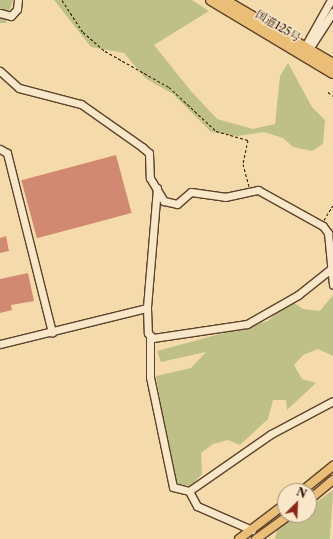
<!DOCTYPE html>
<html>
<head>
<meta charset="utf-8">
<style>
  body { margin:0 }
  #map { position:relative; width:333px; height:539px; overflow:hidden; background:#f5dbac; font-family:"Libre Caslon Text","Noto Serif JP",serif }
  div>[style] { position:absolute }
  .green>* { inset:0; background:#bec088 }
  .building>* { inset:0; background:#d18971; transform-origin:0 0 }
  .path>* { height:1px; margin-top:-0.5px; transform-origin:0; background:repeating-linear-gradient(90deg,#290e00 0 3px,transparent 0 5px) }
  .roads { filter:drop-shadow(1px 0 #5c412b) drop-shadow(-1px 0 #5c412b) drop-shadow(0 1px #5c412b) drop-shadow(0 -1px #5c412b) }
  .minor>* { height:7px; margin:-3.5px; padding:0 3.5px; transform-origin:3.5px; border-radius:3.5px; background:#f8e8c9 }
  .major>* { height:8px; margin:-4px; padding:0 4px; transform-origin:4px; border-radius:4px; background:#eabe76 }
  .highway>* { height:10px; margin:-5px; padding:0 5px; transform-origin:5px; border-radius:5px; background:#eabe76 }
  span { translate:-50% -50%; white-space:nowrap; text-align:center; line-height:1.15; -webkit-text-stroke:3px #f8e8c9; paint-order:stroke }
  .street-label { font-size:11px; color:#290e00 }
  .north { position:absolute; left:277px; top:483px; width:40px; height:40px; box-sizing:border-box; background:#f8e8c9; border:1px solid #a59179; border-radius:50%; rotate:24deg; font-size:11px; font-weight:700; line-height:16px; text-align:center; color:#290e00 }
  .north::after { content:''; display:block; margin:auto; width:14px; height:18px; background:#8f2418; clip-path:polygon(50% 0,100% 100%,50% 72%,0 100%) }
</style>
</head>
<body>
<div id="map">
  <div class="green">
    <div style="clip-path:polygon(0 0,13px 0,6px 23px,0 23px)"></div>
    <div style="clip-path:polygon(54px 0,192px 0,209px 11px,154px 45px,191px 91px,217px 119px,253px 129px,275px 124px,280px 76px,288px 63px,312px 107px,325px 120px,323px 144px,312px 151px,293px 147px,283px 138px,264px 132px,238px 136px,211px 132px,173px 94px,145px 78px,124px 53px,91px 47px)"></div>
    <div style="clip-path:polygon(333px 295px,333px 356px,318px 349px,303px 355px,294px 365px,302px 379px,316px 383px,287px 410px,286px 400px,273px 400px,268px 419px,240px 445px,228px 440px,213px 444px,201px 453px,202px 474px,191px 486px,179px 484px,173px 478px,156px 376px,191px 368px,206px 352px,161px 362px,157px 351px,268px 321px,290px 300px,303px 309px,320px 311px)"></div>
    <div style="clip-path:polygon(333px 490px,330px 539px,275px 539px,279px 522px,290px 522px,300px 515px,309px 515px,309px 508px)"></div>
  </div>
  <div class="building">
    <div style="left:116px;top:155px;width:60px;height:98px;rotate:75deg"></div>
    <div style="clip-path:polygon(6px 236px,9px 251px,0 253px,0 238px)"></div>
    <div style="clip-path:polygon(28px 273px,34px 301px,11px 305px,12px 310px,0 313px,0 279px)"></div>
  </div>
  <div class="path">
    <div style="left:62px;top:0;width:38px;rotate:57deg"></div>
    <div style="left:83px;top:32px;width:29px;rotate:41deg"></div>
    <div style="left:105px;top:51px;width:73px;rotate:29.4deg"></div>
    <div style="left:169px;top:87px;width:64px;rotate:43.1deg"></div>
    <div style="left:216px;top:131px;width:33px;rotate:16deg"></div>
    <div style="left:248px;top:140px;width:25px;rotate:102deg"></div>
    <div style="left:243px;top:164px;width:23px;rotate:75deg"></div>
    <div style="left:328px;top:92px;width:6px;rotate:39deg"></div>
    <div style="left:324px;top:220px;width:17px;rotate:-59deg"></div>
  </div>
  <div class="roads">
    <div class="minor">
      <div style="left:0;top:13px;width:11px;rotate:15deg"></div>
      <div style="left:11px;top:16px;width:9px;rotate:-49deg"></div>
      <div style="left:17px;top:9px;width:9px;rotate:-84deg"></div>
      <div style="left:303px;top:50px;width:57px;rotate:-60.8deg"></div>
      <div style="left:307px;top:52px;width:48px;rotate:-57deg"></div>
      <div style="left:0;top:71px;width:25px;rotate:42deg"></div>
      <div style="left:19px;top:88px;width:64px;rotate:14.5deg"></div>
      <div style="left:81px;top:104px;width:75px;rotate:35.2deg"></div>
      <div style="left:142px;top:147px;width:9px;rotate:41deg"></div>
      <div style="left:149px;top:153px;width:25px;rotate:88deg"></div>
      <div style="left:150px;top:178px;width:27px;rotate:59deg"></div>
      <div style="left:164px;top:201px;width:13px;rotate:13deg"></div>
      <div style="left:177px;top:204px;width:18px;rotate:-41deg"></div>
      <div style="left:191px;top:192px;width:34px;rotate:8deg"></div>
      <div style="left:225px;top:197px;width:34px;rotate:-12deg"></div>
      <div style="left:258px;top:190px;width:74px;rotate:29deg"></div>
      <div style="left:323px;top:226px;width:9px;rotate:54deg"></div>
      <div style="left:328px;top:233px;width:52px;rotate:84.5deg"></div>
      <div style="left:0;top:149px;width:8px;rotate:30deg"></div>
      <div style="left:7px;top:153px;width:185px;rotate:75.9deg"></div>
      <div style="left:157px;top:188px;width:120px;rotate:94.8deg"></div>
      <div style="left:147px;top:308px;width:25px;rotate:88deg"></div>
      <div style="left:148px;top:333px;width:7px;rotate:45deg"></div>
      <div style="left:153px;top:338px;width:95px;rotate:-8.5deg"></div>
      <div style="left:247px;top:324px;width:59px;rotate:-29.6deg"></div>
      <div style="left:298px;top:295px;width:43px;rotate:-38.5deg"></div>
      <div style="left:150px;top:337px;width:40px;rotate:90deg"></div>
      <div style="left:150px;top:377px;width:112px;rotate:78.2deg"></div>
      <div style="left:173px;top:487px;width:16px;rotate:14deg"></div>
      <div style="left:189px;top:491px;width:100px;rotate:-34.8deg"></div>
      <div style="left:271px;top:434px;width:70px;rotate:-28deg"></div>
      <div style="left:0;top:344px;width:151px;rotate:-13.8deg"></div>
      <div style="left:189px;top:491px;width:17px;rotate:62deg"></div>
      <div style="left:197px;top:506px;width:60px;rotate:23.6deg"></div>
    </div>
    <div class="major">
      <div style="left:302px;top:491px;width:40px;rotate:-39deg"></div>
      <div style="left:309px;top:500px;width:31px;rotate:-40deg"></div>
      <div style="left:239px;top:539px;width:58px;rotate:-37.3deg"></div>
      <div style="left:256px;top:539px;width:41px;rotate:-36deg"></div>
    </div>
    <div class="highway">
      <div style="left:211px;top:0;width:142px;rotate:30.9deg"></div>
      <div style="left:224px;top:0;width:126px;rotate:30.4deg"></div>
    </div>
  </div>
  <div class="street-label">
    <span style="left:278px;top:26px;rotate:31deg">国道125号</span>
  </div>
  <div class="north">N</div>
</div>
</body>
</html>
